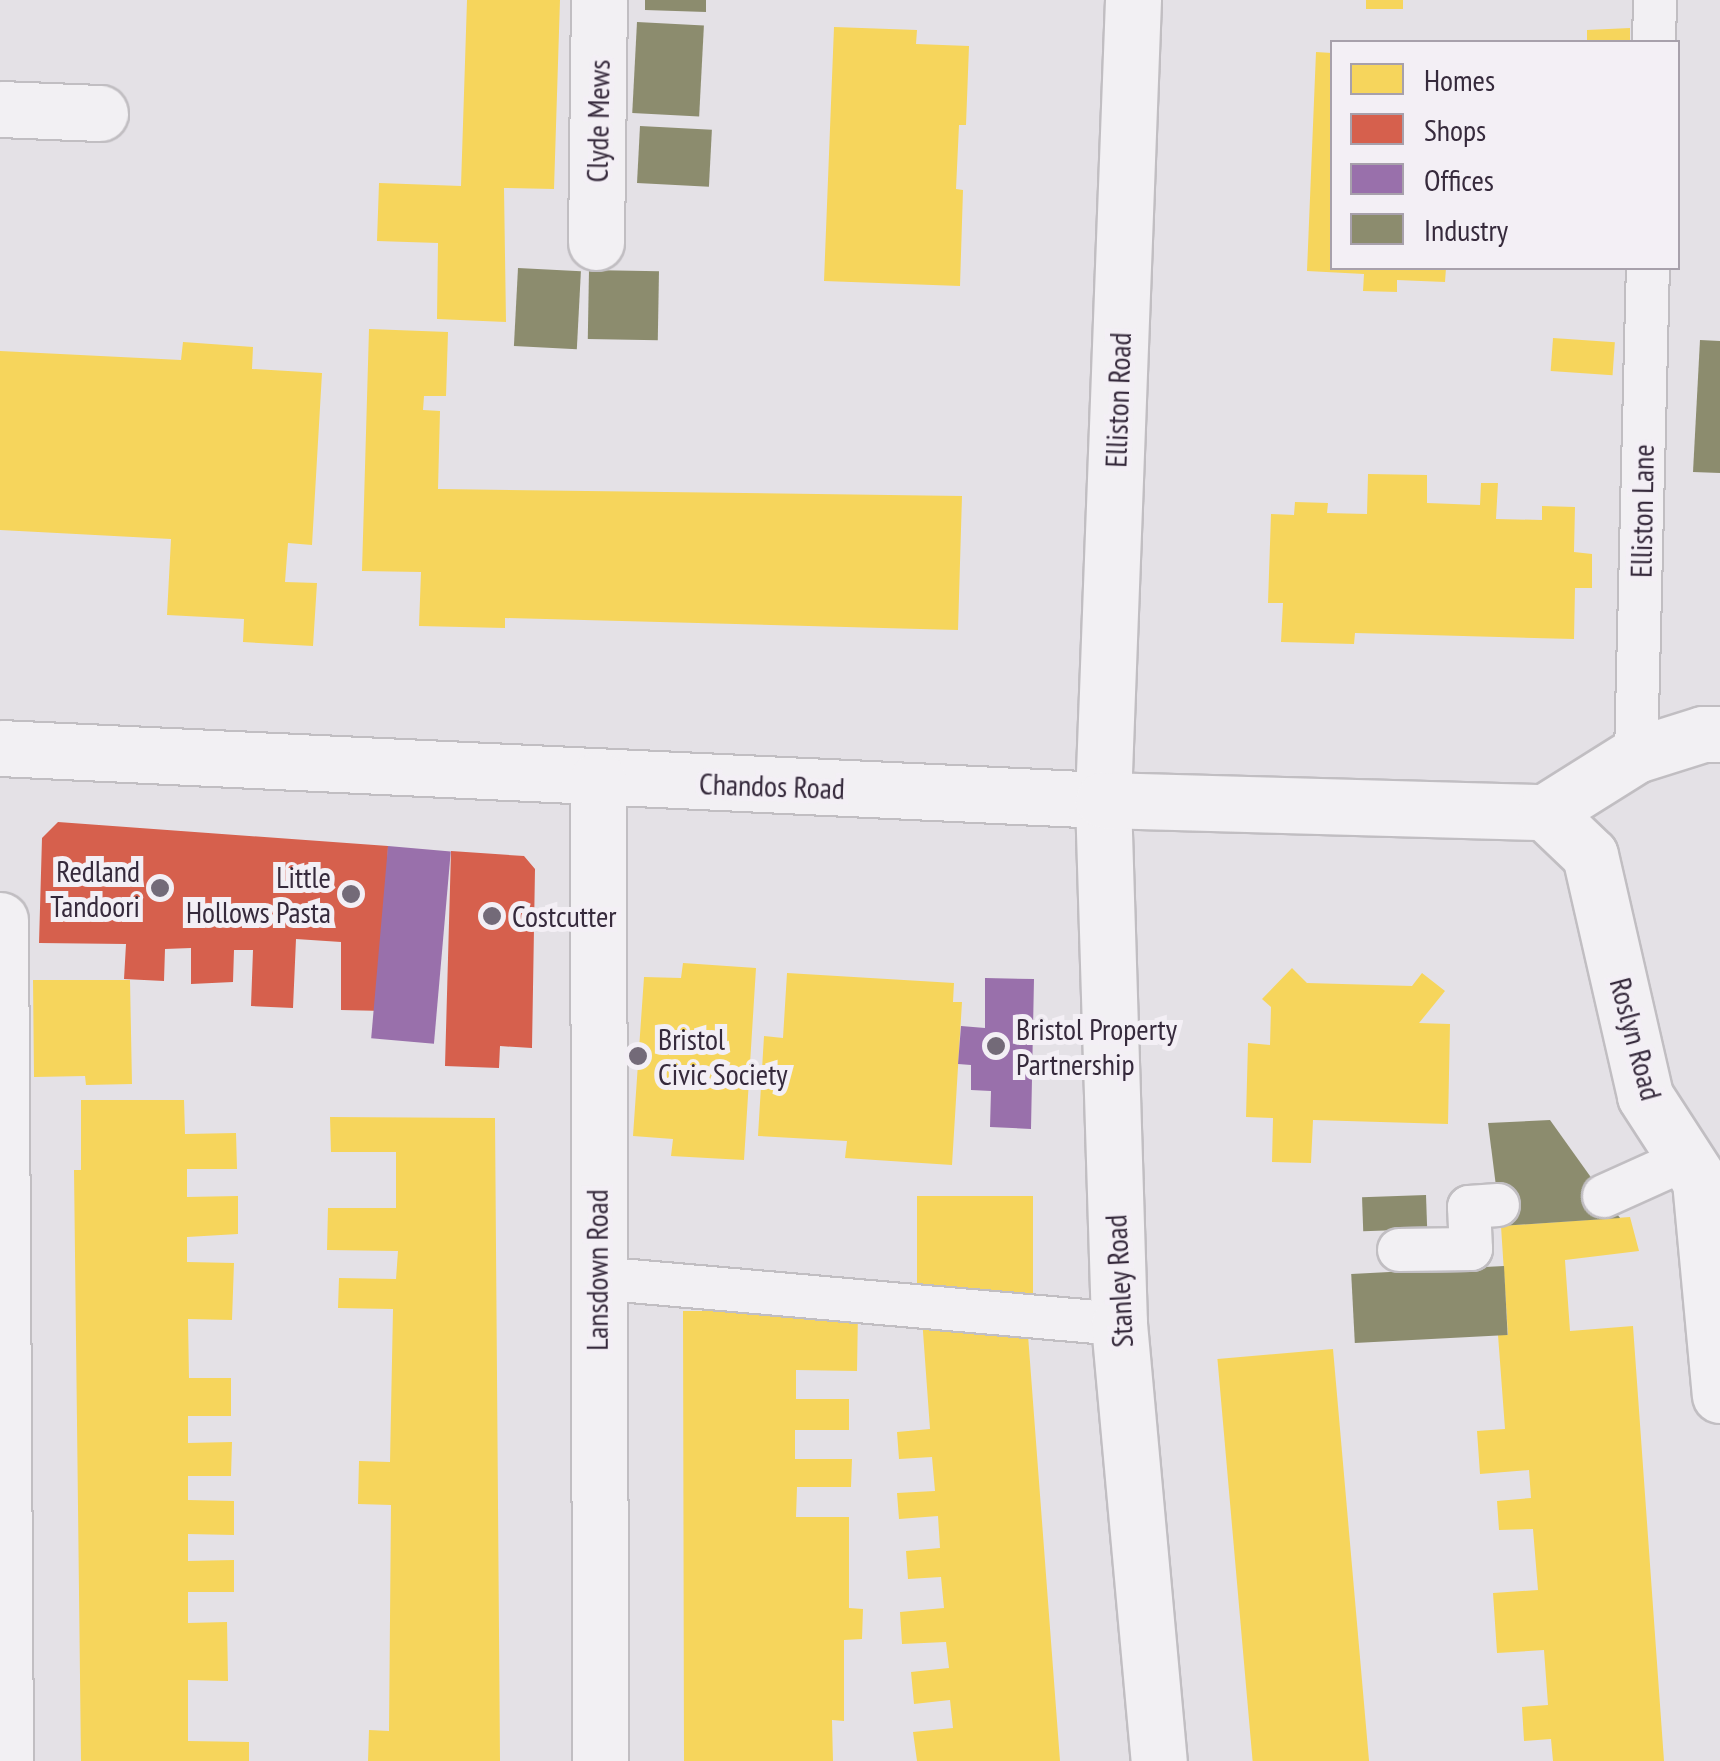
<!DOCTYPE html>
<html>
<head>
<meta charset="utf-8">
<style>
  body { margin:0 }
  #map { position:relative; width:1720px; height:1761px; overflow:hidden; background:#e4e1e6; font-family:"PT Sans Narrow",sans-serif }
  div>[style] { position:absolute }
  .homes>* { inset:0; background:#f6d55c; transform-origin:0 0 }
  .shops>* { inset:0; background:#d6604d }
  .offices>* { inset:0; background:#9970ab; transform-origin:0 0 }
  .industry>* { inset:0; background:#8c8c6e; transform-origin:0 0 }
  .roads { filter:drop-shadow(2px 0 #c1bec2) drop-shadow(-2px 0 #c1bec2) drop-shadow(0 2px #c1bec2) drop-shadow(0 -2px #c1bec2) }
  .service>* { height:42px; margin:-21px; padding:0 21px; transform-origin:21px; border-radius:21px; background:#f2f0f3 }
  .minor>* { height:55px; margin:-27.5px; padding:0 27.5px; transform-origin:27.5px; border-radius:27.5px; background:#f2f0f3 }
  .dots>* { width:28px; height:28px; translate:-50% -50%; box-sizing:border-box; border:5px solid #f3eff5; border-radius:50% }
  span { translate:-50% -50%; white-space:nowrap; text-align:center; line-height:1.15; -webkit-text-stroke:10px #f3eff5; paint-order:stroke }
  .street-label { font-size:30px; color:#362a3c }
  .poi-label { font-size:30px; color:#362a3c }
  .right { translate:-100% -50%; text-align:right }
  .left { translate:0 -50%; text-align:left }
  .legend { position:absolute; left:1330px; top:40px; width:350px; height:230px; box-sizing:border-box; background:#f3eff5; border:2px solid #a7a0ab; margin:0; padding:12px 18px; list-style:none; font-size:30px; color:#362a3c }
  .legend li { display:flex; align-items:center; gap:20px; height:50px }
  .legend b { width:50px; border:2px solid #a7a0ab }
</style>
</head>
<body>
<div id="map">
  <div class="homes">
    <div style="clip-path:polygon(467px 0,560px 0,554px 189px,504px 188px,506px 322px,437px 319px,438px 243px,377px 241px,379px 183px,461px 186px)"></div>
    <div style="left:1366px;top:0;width:37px;height:9px"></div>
    <div style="clip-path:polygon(834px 27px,917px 30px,916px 44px,969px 46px,966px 125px,959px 125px,956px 189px,963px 190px,960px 286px,824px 281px)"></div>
    <div style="clip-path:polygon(1630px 28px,1630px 42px,1587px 42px,1587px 30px)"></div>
    <div style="clip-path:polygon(1316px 52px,1332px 53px,1332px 268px,1446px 268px,1445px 282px,1397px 280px,1397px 292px,1363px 291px,1364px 274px,1307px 271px)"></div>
    <div style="clip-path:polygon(369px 329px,448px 332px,446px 396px,424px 396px,423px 410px,440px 411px,438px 489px,962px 496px,958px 630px,505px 618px,505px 628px,419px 626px,421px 572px,362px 571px)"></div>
    <div style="left:1553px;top:338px;width:62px;height:33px;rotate:4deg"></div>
    <div style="clip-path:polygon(183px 342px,253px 347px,252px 369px,322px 373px,312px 545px,288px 543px,285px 582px,317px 583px,313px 646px,243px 642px,244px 619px,167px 615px,171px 539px,0 530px,0 351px,181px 360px)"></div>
    <div style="clip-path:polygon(1368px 474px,1427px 475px,1427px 503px,1480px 505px,1481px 483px,1498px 483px,1496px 519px,1542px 520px,1542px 506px,1575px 507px,1574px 552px,1592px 554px,1592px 588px,1575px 588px,1574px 639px,1355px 633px,1354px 644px,1281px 642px,1283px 603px,1268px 603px,1271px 514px,1294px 515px,1295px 502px,1328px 503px,1327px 513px,1367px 514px)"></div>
    <div style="clip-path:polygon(683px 963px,756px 968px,744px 1160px,671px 1156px,673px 1139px,633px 1136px,644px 977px,681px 978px)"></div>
    <div style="clip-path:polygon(1292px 968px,1307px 983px,1412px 986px,1422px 973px,1445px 991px,1419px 1023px,1450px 1024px,1448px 1124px,1313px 1120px,1311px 1163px,1272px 1162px,1273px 1118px,1246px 1117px,1248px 1043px,1270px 1045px,1271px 1007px,1262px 999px)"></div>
    <div style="clip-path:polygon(787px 973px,954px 983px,953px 1002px,962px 1002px,952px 1165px,845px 1158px,847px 1141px,758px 1136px,764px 1036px,783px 1038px)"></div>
    <div style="clip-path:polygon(33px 980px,130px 980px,132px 1084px,86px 1085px,85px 1076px,34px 1077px)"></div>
    <div style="clip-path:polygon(81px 1100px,184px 1100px,185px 1134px,236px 1133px,237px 1169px,187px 1169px,187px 1197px,238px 1196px,238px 1234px,187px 1237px,187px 1262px,234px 1263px,232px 1320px,188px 1319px,189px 1378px,231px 1378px,231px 1416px,188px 1416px,188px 1443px,232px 1442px,231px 1476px,188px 1476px,188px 1500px,234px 1501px,234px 1535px,188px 1534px,188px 1561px,234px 1560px,234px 1592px,188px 1592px,188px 1623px,227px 1622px,228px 1681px,188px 1680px,188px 1741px,249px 1742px,249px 1761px,81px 1761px,74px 1170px,81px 1170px)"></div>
    <div style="clip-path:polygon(330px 1117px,495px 1118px,500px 1761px,368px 1761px,369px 1730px,389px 1731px,391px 1505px,358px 1504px,359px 1461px,390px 1462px,393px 1309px,338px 1308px,339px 1278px,396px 1279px,398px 1251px,327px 1250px,328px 1208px,396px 1208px,396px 1152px,331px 1152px)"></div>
    <div style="left:917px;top:1196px;width:116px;height:99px"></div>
    <div style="clip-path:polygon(1630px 1217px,1639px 1251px,1565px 1260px,1570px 1331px,1633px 1326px,1664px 1761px,1553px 1761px,1551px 1739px,1524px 1741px,1522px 1707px,1548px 1705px,1544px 1650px,1497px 1653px,1493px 1593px,1538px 1590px,1533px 1529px,1499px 1530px,1497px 1501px,1531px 1498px,1529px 1470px,1480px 1474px,1477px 1431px,1505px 1429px,1498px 1335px,1508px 1335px,1501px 1226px)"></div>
    <div style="clip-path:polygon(683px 1311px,858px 1311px,857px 1371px,796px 1370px,796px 1399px,849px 1399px,849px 1430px,795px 1430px,795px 1459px,852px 1459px,851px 1487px,797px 1487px,796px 1517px,849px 1517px,849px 1608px,863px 1609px,862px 1639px,844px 1640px,844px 1721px,832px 1720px,833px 1761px,684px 1761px)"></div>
    <div style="clip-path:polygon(922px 1318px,1027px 1322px,1060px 1761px,917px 1761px,913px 1732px,953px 1728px,950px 1700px,914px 1704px,911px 1672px,949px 1668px,946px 1642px,902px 1644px,900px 1612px,944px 1608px,941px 1577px,908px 1579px,906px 1551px,940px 1548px,938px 1516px,899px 1519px,897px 1493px,935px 1491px,932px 1457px,899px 1459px,897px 1432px,930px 1429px)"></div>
    <div style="left:1333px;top:1349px;width:414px;height:116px;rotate:85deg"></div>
  </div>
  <div class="shops">
    <div style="clip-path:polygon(58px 822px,388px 846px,384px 1011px,341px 1010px,341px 942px,296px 939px,293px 1008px,251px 1006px,253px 950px,234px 950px,233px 982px,191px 984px,191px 948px,165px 949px,164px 981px,124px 979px,126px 944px,39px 943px,42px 838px)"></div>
    <div style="clip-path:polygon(451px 851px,524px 856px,535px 869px,532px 1048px,500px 1046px,499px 1068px,445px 1066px)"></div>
  </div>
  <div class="offices">
    <div style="left:388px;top:846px;width:63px;height:193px;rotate:5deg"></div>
    <div style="clip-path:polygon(985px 978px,1034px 979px,1031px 1129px,990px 1127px,991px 1091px,971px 1090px,971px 1065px,958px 1064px,961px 1026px,985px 1028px)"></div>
  </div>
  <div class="industry">
    <div style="clip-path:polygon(645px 0,706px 0,706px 12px,645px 10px)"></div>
    <div style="left:637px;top:22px;width:67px;height:91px;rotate:3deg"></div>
    <div style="left:640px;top:126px;width:72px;height:57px;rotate:3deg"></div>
    <div style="left:518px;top:268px;width:63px;height:78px;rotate:3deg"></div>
    <div style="left:589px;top:270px;width:70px;height:69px;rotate:1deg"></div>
    <div style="clip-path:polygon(1700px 340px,1720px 341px,1720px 473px,1693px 472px)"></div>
    <div style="clip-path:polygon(1550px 1120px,1620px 1218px,1501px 1226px,1488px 1123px)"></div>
    <div style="left:1426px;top:1195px;width:34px;height:64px;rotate:88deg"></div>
    <div style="left:1504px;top:1266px;width:69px;height:153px;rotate:87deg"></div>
  </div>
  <div class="roads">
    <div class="service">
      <div style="left:1654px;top:42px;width:42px;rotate:-88.6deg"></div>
      <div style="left:1636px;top:755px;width:487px;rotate:-88.6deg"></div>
      <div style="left:1604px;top:1196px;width:90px;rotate:-24.3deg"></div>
      <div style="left:1399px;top:1250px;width:72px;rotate:-0.8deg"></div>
      <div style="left:1471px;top:1249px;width:42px;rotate:-92.7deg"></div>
      <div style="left:1469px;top:1207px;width:29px;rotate:-4deg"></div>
      <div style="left:597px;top:1278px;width:524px;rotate:5.04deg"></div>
    </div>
    <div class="minor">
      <div style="left:1133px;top:0;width:801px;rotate:92.15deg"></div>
      <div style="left:1103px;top:800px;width:524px;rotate:88.25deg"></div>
      <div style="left:1119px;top:1324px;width:439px;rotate:84.8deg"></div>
      <div style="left:0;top:109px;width:100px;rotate:2.3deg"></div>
      <div style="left:596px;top:242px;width:242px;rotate:-89.3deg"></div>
      <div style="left:0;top:748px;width:1104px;rotate:2.7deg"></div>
      <div style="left:1103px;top:800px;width:442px;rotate:1.6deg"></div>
      <div style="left:598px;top:779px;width:982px;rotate:89.88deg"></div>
      <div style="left:1545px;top:812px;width:62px;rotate:43.7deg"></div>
      <div style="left:1590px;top:855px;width:247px;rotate:77.1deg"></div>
      <div style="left:1645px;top:1096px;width:101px;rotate:57.1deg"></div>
      <div style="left:1700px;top:1181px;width:215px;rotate:84.7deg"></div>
      <div style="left:1545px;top:812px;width:107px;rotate:-32.1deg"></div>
      <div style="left:1636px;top:755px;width:70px;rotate:-17.4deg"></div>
      <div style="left:1703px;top:734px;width:17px"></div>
      <div style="left:0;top:920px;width:841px;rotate:89.66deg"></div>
    </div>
  </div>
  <div class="dots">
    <div style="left:160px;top:888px;background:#736a78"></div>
    <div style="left:351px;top:894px;background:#736a78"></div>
    <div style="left:492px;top:916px;background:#736a78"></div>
    <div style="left:996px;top:1046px;background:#736a78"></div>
    <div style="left:638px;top:1056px;background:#736a78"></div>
  </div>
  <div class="street-label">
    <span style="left:598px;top:121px;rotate:-89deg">Clyde Mews</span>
    <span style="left:1118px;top:400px;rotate:-88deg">Elliston Road</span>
    <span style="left:1642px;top:511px;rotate:-89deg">Elliston Lane</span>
    <span style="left:772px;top:786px;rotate:2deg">Chandos Road</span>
    <span style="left:1636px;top:1039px;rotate:75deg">Roslyn Road</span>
    <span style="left:597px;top:1270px;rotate:-90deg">Lansdown Road</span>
    <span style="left:1119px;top:1281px;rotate:-93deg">Stanley Road</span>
  </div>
  <div class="poi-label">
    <span class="right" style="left:140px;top:888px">Redland<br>Tandoori</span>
    <span class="right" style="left:331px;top:894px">Little<br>Hollows Pasta</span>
    <span class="left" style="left:512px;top:916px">Costcutter</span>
    <span class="left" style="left:1016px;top:1046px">Bristol Property<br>Partnership</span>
    <span class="left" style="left:658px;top:1056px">Bristol<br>Civic Society</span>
  </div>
  <ul class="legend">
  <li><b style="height:28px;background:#f6d55c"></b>Homes</li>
  <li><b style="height:28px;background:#d6604d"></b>Shops</li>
  <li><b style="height:28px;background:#9970ab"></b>Offices</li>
  <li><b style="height:28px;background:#8c8c6e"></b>Industry</li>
  </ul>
</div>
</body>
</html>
